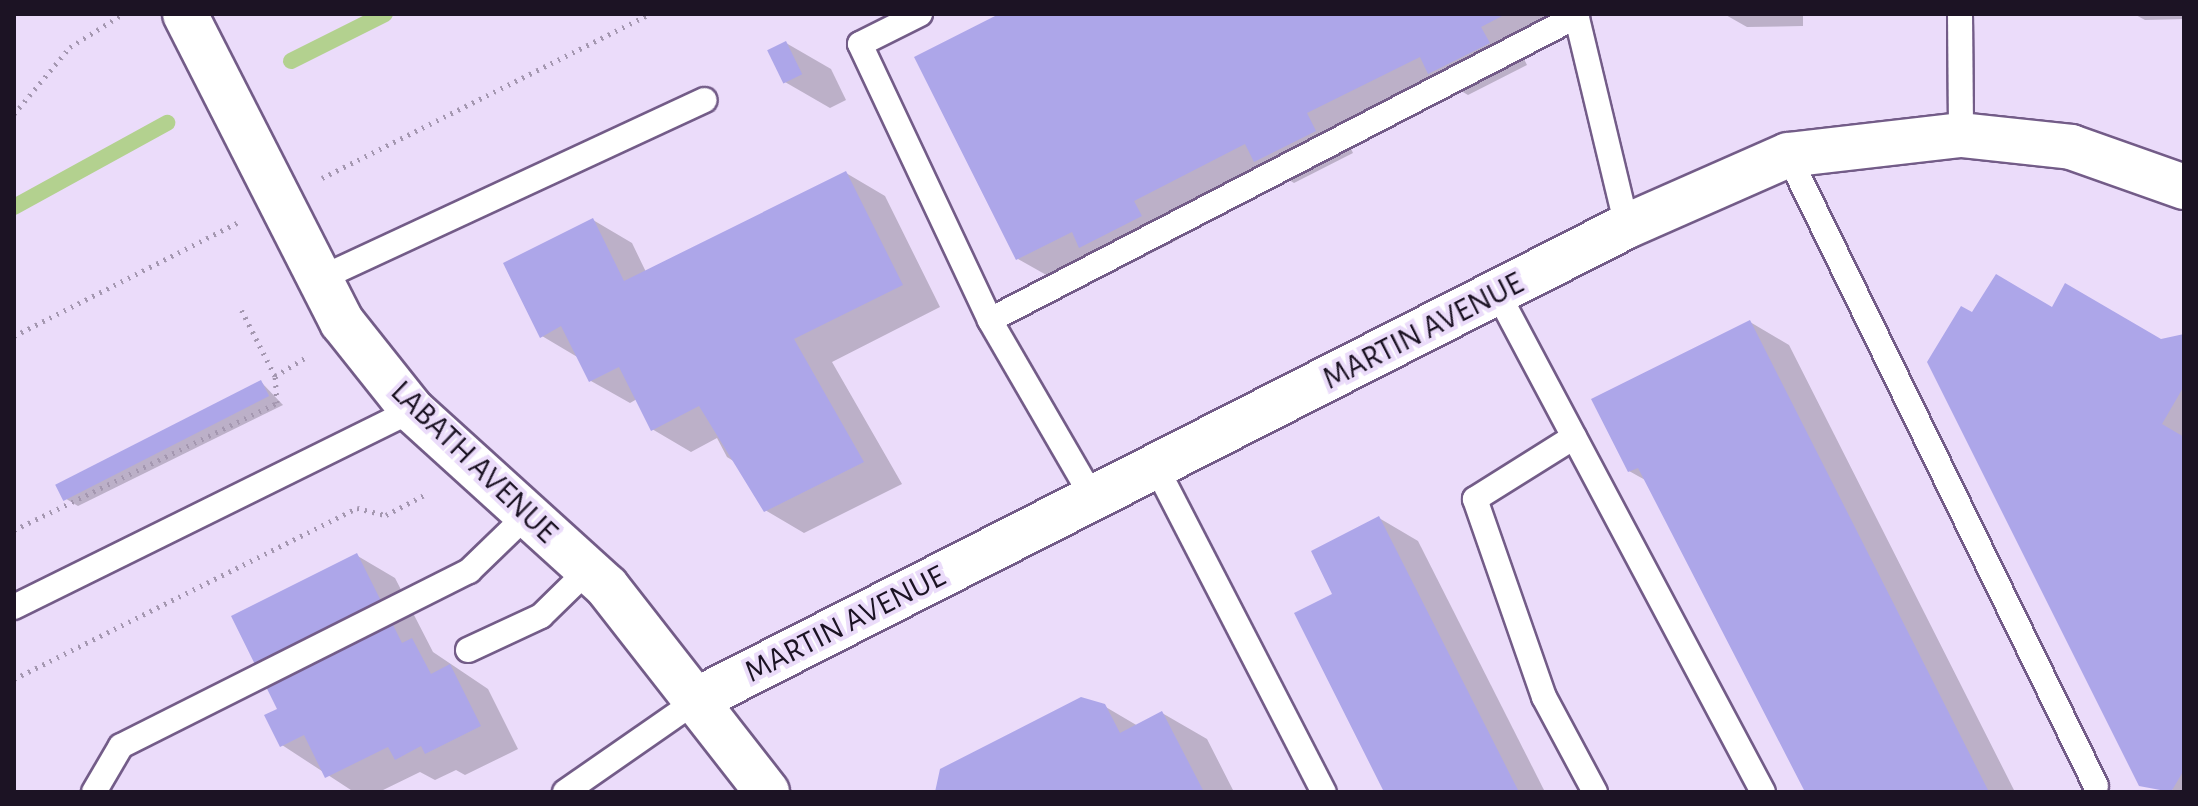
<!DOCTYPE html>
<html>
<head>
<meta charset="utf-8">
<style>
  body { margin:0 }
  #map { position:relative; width:2198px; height:806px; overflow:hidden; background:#ebdcfa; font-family:"Alegreya Sans",sans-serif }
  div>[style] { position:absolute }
  .shadow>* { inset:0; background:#0003 }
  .stream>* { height:16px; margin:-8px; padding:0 8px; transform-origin:8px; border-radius:8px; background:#b3d18f }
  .building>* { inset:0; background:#ada6e9; transform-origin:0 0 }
  .path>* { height:5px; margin-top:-2.5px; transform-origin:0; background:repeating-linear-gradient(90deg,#a497b0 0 2px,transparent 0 8px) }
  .roads { filter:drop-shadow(2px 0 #735c88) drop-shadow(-2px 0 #735c88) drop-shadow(0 2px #735c88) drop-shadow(0 -2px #735c88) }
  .lane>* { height:24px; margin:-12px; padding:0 12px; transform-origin:12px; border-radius:12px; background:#fff }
  .street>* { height:44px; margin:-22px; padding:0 22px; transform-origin:22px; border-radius:22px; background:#fff }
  span { translate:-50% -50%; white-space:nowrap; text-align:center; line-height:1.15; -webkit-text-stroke:8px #ebdcfa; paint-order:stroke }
  .street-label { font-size:32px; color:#1c1324 }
  .frame { position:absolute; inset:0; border:16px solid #1c1324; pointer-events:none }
</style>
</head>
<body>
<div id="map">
  <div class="shadow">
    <div style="clip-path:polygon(1004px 14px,1572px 14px,1519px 49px,1527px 65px,1468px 95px,1449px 84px,1345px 136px,1353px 153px,1294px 183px,1274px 171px,1171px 223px,1179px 239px,1120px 269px,1102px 258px,1057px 281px,1018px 259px)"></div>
    <div style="clip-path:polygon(1724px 14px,1824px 14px,1803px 16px,1803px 26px,1747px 27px)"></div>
    <div style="clip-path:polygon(2134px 14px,2184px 14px,2184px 19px,2145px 20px)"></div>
    <div style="clip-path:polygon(786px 43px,831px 69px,846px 100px,830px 108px,785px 82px)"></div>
    <div style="clip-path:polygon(846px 173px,885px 196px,940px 307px,832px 362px,902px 484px,804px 533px,765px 510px,743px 467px,727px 457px,717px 438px,691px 452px,652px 429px,637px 399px,630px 403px,591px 381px,579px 358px,542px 336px,593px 220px,632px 243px,646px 272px)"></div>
    <div style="clip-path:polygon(2053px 309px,2161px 341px,2184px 336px,2184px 792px,2141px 784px,1973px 315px)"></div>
    <div style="clip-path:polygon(1750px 322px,1789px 345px,2015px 792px,1807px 792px,1647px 481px,1629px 471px)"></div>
    <div style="clip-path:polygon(261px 382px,283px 405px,78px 506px,63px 497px)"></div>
    <div style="clip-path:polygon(1379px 518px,1418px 541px,1545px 792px,1387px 792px,1335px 594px)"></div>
    <div style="clip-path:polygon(356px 555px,395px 578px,433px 652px,488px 689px,518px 749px,465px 775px,456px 770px,435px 780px,420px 772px,379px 792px,354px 792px,282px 745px,280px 710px)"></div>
    <div style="clip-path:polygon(1104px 706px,1138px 726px,1162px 713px,1207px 739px,1234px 792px,938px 792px)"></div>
  </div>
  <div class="stream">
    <div style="left:291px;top:61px;width:105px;rotate:-26.6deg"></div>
    <div style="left:14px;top:207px;width:175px;rotate:-28.8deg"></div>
  </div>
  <div class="building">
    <div style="clip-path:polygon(999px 14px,1506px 14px,1481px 27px,1490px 43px,1428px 74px,1420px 57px,1307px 113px,1316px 131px,1254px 162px,1245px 144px,1134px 201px,1142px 216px,1079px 248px,1072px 232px,1016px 260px,914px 57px)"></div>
    <div style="left:786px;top:41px;width:37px;height:21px;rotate:64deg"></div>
    <div style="clip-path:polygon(846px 171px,903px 285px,794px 339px,864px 462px,764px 512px,699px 406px,651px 431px,619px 367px,589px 382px,561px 326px,540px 338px,503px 263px,593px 218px,624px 281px)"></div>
    <div style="clip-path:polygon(1996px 274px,2052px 307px,2065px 283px,2161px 339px,2184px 334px,2184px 386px,2162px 424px,2184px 437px,2184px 770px,2171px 792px,2139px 786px,1927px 362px,1961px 306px,1972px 312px)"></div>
    <div style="clip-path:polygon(1750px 320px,1989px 792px,1805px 792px,1638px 468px,1628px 472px,1591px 399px)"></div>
    <div style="left:261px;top:380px;width:18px;height:231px;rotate:63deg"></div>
    <div style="clip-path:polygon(1379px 516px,1519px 792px,1384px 792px,1294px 613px,1332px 594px,1311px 551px)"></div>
    <div style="clip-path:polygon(357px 553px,402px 643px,412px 638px,431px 674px,450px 664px,481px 726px,425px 754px,421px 746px,395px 760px,388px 747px,325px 778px,304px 735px,280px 747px,264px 715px,277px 709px,231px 616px)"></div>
    <div style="clip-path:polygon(1081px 697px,1105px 704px,1120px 733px,1162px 711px,1204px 792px,935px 792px,940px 769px)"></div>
  </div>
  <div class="path">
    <div style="left:14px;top:114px;width:87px;rotate:-50.1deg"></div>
    <div style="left:70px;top:47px;width:62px;rotate:-31.9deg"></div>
    <div style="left:322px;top:178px;width:367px;rotate:-26.6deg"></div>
    <div style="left:14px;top:336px;width:252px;rotate:-26.9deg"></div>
    <div style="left:275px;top:376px;width:35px;rotate:-31deg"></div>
    <div style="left:14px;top:530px;width:292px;rotate:-25.8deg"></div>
    <div style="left:277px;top:403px;width:27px;rotate:-94deg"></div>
    <div style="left:275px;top:376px;width:77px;rotate:-116.9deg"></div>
    <div style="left:14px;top:679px;width:383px;rotate:-26.5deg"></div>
    <div style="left:357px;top:508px;width:30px;rotate:14deg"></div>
    <div style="left:386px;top:515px;width:47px;rotate:-27.6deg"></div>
  </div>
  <div class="roads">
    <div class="lane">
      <div style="left:920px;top:14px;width:67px;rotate:153.4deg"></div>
      <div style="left:860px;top:44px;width:305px;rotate:64.8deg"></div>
      <div style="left:1576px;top:14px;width:218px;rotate:76.5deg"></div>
      <div style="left:1960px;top:14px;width:121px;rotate:89.5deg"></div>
      <div style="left:1788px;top:155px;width:702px;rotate:63.98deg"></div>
      <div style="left:319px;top:279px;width:425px;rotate:-24.9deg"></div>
      <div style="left:1497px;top:292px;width:566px;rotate:61.99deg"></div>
      <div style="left:1574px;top:437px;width:117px;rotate:147.9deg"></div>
      <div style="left:1475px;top:499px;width:210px;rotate:70.8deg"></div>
      <div style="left:1544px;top:697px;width:108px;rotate:61.8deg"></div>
      <div style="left:1156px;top:467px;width:366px;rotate:62.7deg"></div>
      <div style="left:1093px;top:498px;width:206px;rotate:-120.1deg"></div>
      <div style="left:990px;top:320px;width:661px;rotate:-27.38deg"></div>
      <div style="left:14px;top:607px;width:444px;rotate:-26.3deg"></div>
      <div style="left:468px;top:650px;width:81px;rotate:-25deg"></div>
      <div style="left:541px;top:616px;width:66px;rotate:-44.4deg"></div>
      <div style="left:94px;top:792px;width:53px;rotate:-59.6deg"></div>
      <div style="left:121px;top:746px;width:390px;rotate:-26.7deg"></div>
      <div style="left:469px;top:571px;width:82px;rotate:-44deg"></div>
      <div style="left:565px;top:792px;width:165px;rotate:-34.8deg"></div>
    </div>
    <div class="street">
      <div style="left:185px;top:14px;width:346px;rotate:63deg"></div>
      <div style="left:342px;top:322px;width:112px;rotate:51.5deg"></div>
      <div style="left:412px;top:410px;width:263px;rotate:42.2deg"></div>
      <div style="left:607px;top:587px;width:260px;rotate:52deg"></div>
      <div style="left:700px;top:698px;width:1040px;rotate:-26.98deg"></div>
      <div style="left:1627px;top:226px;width:176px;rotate:-23.8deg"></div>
      <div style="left:1788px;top:155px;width:174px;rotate:-6.6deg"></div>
      <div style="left:1961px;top:135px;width:111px;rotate:6.2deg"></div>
      <div style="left:2071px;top:147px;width:120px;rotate:19.5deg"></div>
    </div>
  </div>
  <div class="street-label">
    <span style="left:1423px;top:331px;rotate:-27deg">MARTIN AVENUE</span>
    <span style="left:474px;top:462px;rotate:44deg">LABATH AVENUE</span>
    <span style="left:845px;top:624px;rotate:-27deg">MARTIN AVENUE</span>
  </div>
  <div class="frame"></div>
</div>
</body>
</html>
